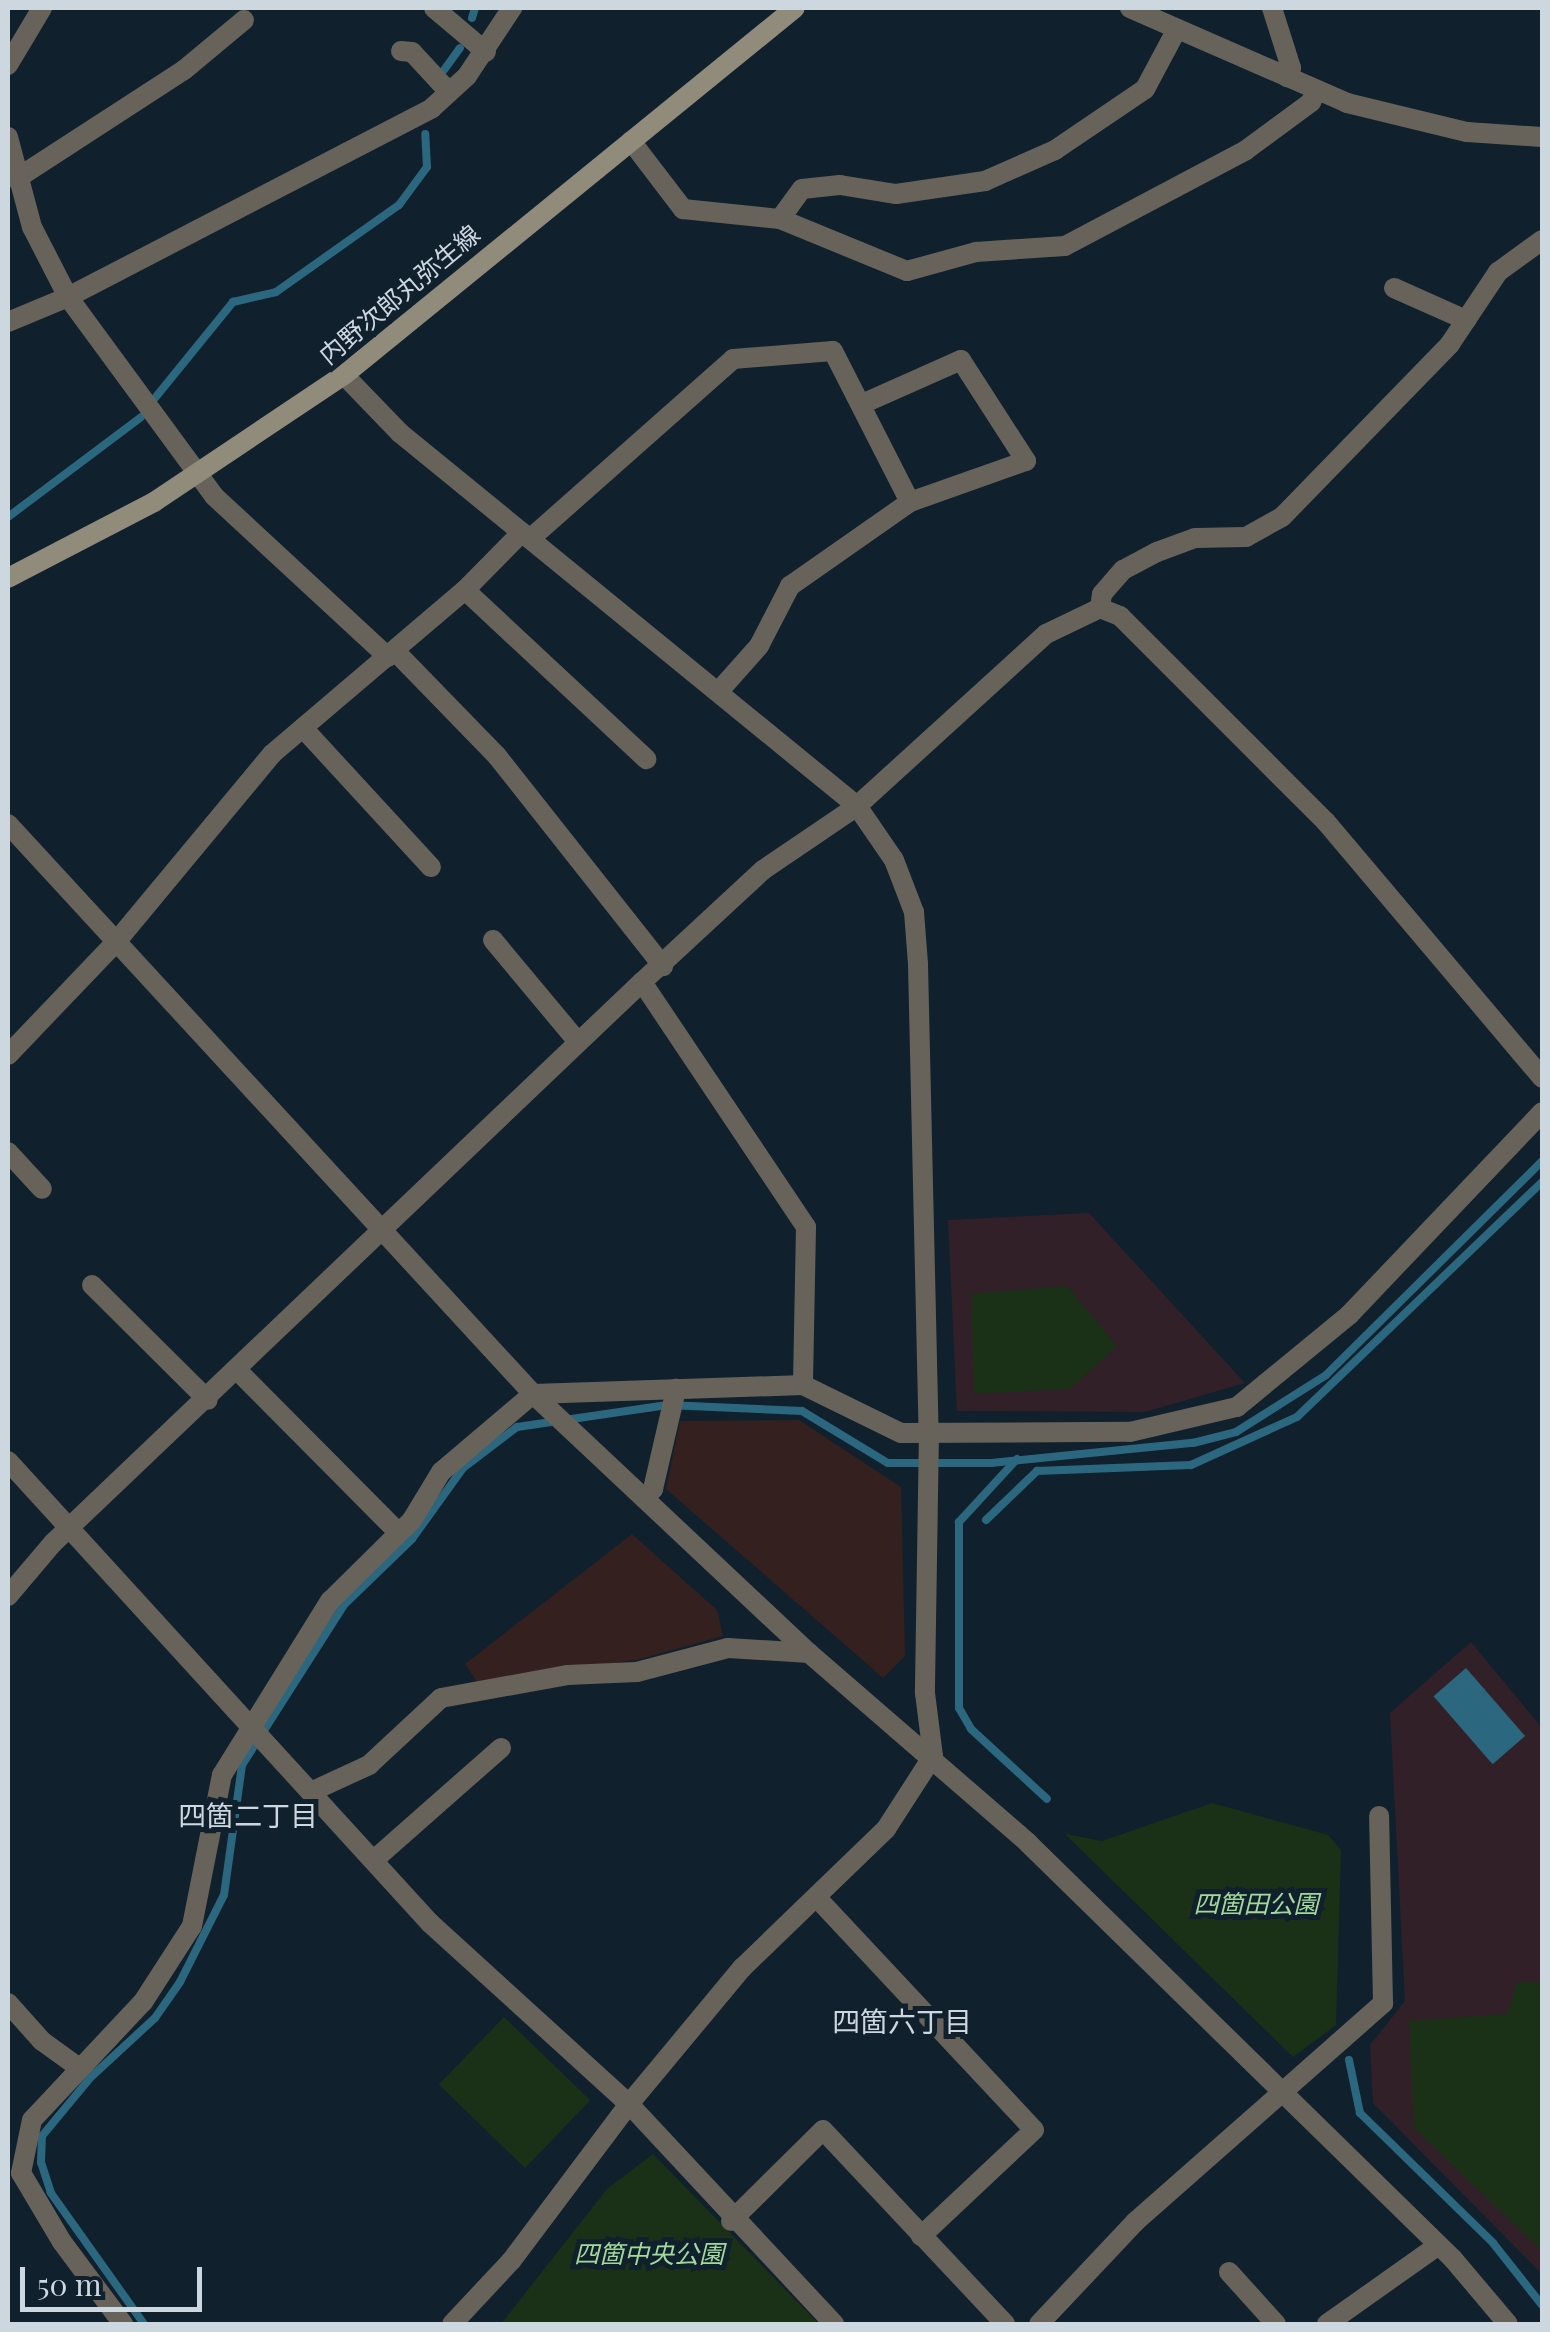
<!DOCTYPE html>
<html>
<head>
<meta charset="utf-8">
<style>
  body { margin:0 }
  #map { position:relative; width:1550px; height:2332px; overflow:hidden; background:#10202d; font-family:"Playfair Display","Noto Sans JP",serif }
  div>[style] { position:absolute }
  .industrial>* { inset:0; background:#33201f }
  .education>* { inset:0; background:#312028 }
  .green>* { inset:0; background:#1b3117; transform-origin:0 0 }
  .water>* { inset:0; background:#2c6780; transform-origin:0 0 }
  .stream>* { height:8px; margin:-4px; padding:0 4px; transform-origin:4px; border-radius:4px; background:#2c6780 }
  .minor>* { height:20px; margin:-10px; padding:0 10px; transform-origin:10px; border-radius:10px; background:#67635a }
  .tertiary>* { height:20px; margin:-10px; padding:0 10px; transform-origin:10px; border-radius:10px; background:#67635a }
  .secondary>* { height:20px; margin:-10px; padding:0 10px; transform-origin:10px; border-radius:10px; background:#918b7c }
  span { translate:-50% -50%; white-space:nowrap; text-align:center; line-height:1.15; -webkit-text-stroke:10px #10202d; paint-order:stroke }
  .street-label { font-size:25px; color:#cdd7e0 }
  .park-label { font-size:25px; color:#a3d99a; font-style:italic }
  .neighbourhood-label { font-size:28px; color:#cdd7e0 }
  .frame { position:absolute; inset:0; border:10px solid #cdd7e0; pointer-events:none }
  .scale { position:absolute; left:20px; top:2267px; width:182px; height:45px; box-sizing:border-box; border:5px solid #cdd7e0; border-top:0; padding-left:12px; font-size:30px; line-height:35px; white-space:nowrap; color:#cdd7e0; -webkit-text-stroke:8px #10202d; paint-order:stroke }
</style>
</head>
<body>
<div id="map">
  <div class="industrial">
    <div style="clip-path:polygon(799px 1420px,901px 1487px,905px 1656px,883px 1678px,666px 1489px,680px 1421px)"></div>
    <div style="clip-path:polygon(632px 1534px,717px 1610px,723px 1636px,637px 1660px,477px 1682px,465px 1664px)"></div>
  </div>
  <div class="education">
    <div style="clip-path:polygon(1089px 1213px,1245px 1383px,1145px 1412px,957px 1411px,948px 1220px)"></div>
    <div style="clip-path:polygon(1471px 1642px,1542px 1728px,1542px 2274px,1373px 2103px,1370px 2045px,1405px 2001px,1390px 1713px)"></div>
  </div>
  <div class="green">
    <div style="clip-path:polygon(1067px 1286px,1117px 1346px,1070px 1389px,974px 1394px,971px 1294px)"></div>
    <div style="clip-path:polygon(1212px 1803px,1328px 1835px,1341px 1850px,1336px 2025px,1293px 2057px,1065px 1834px,1102px 1841px)"></div>
    <div style="clip-path:polygon(1517px 1982px,1542px 1982px,1542px 2251px,1414px 2128px,1409px 2021px,1507px 2014px)"></div>
    <div style="left:504px;top:2017px;width:120px;height:94px;rotate:44deg"></div>
    <div style="clip-path:polygon(653px 2154px,819px 2324px,501px 2324px,607px 2189px)"></div>
  </div>
  <div class="water">
    <div style="left:1466px;top:1668px;width:90px;height:43px;rotate:49deg"></div>
  </div>
  <div class="stream">
    <div style="left:472px;top:18px;width:10px;rotate:-73deg"></div>
    <div style="left:444px;top:70px;width:27px;rotate:-54deg"></div>
    <div style="left:155px;top:398px;width:124px;rotate:-50.9deg"></div>
    <div style="left:233px;top:302px;width:44px;rotate:-13.1deg"></div>
    <div style="left:276px;top:292px;width:151px;rotate:-35.3deg"></div>
    <div style="left:399px;top:205px;width:47px;rotate:-53.6deg"></div>
    <div style="left:427px;top:167px;width:33px;rotate:-93deg"></div>
    <div style="left:8px;top:517px;width:166px;rotate:-36.9deg"></div>
    <div style="left:1017px;top:1459px;width:86px;rotate:132.6deg"></div>
    <div style="left:959px;top:1522px;width:186px;rotate:90deg"></div>
    <div style="left:959px;top:1708px;width:24px;rotate:60deg"></div>
    <div style="left:971px;top:1729px;width:103px;rotate:42.6deg"></div>
    <div style="left:986px;top:1520px;width:71px;rotate:-43.9deg"></div>
    <div style="left:1037px;top:1471px;width:154px;rotate:-2.2deg"></div>
    <div style="left:1191px;top:1465px;width:116px;rotate:-24.4deg"></div>
    <div style="left:1297px;top:1417px;width:339px;rotate:-43.8deg"></div>
    <div style="left:1349px;top:2060px;width:54px;rotate:78.3deg"></div>
    <div style="left:1360px;top:2113px;width:186px;rotate:44.3deg"></div>
    <div style="left:1493px;top:2243px;width:79px;rotate:51.7deg"></div>
    <div style="left:144px;top:2324px;width:161px;rotate:-125.4deg"></div>
    <div style="left:51px;top:2193px;width:32px;rotate:-108deg"></div>
    <div style="left:41px;top:2163px;width:27px;rotate:-88deg"></div>
    <div style="left:42px;top:2136px;width:77px;rotate:-50.3deg"></div>
    <div style="left:91px;top:2077px;width:87px;rotate:-42.7deg"></div>
    <div style="left:155px;top:2018px;width:44px;rotate:-55.2deg"></div>
    <div style="left:180px;top:1982px;width:97px;rotate:-63.2deg"></div>
    <div style="left:224px;top:1895px;width:131px;rotate:-82.1deg"></div>
    <div style="left:242px;top:1765px;width:190px;rotate:-57.5deg"></div>
    <div style="left:344px;top:1605px;width:95px;rotate:-44.1deg"></div>
    <div style="left:412px;top:1539px;width:87px;rotate:-54.3deg"></div>
    <div style="left:463px;top:1468px;width:68px;rotate:-37.2deg"></div>
    <div style="left:517px;top:1427px;width:152px;rotate:-8.3deg"></div>
    <div style="left:667px;top:1405px;width:135px;rotate:2.5deg"></div>
    <div style="left:802px;top:1411px;width:100px;rotate:31.2deg"></div>
    <div style="left:888px;top:1463px;width:103px"></div>
    <div style="left:991px;top:1463px;width:203px;rotate:-5.7deg"></div>
    <div style="left:1193px;top:1443px;width:44px;rotate:-14.3deg"></div>
    <div style="left:1236px;top:1432px;width:107px;rotate:-32.3deg"></div>
    <div style="left:1326px;top:1375px;width:304px;rotate:-44.7deg"></div>
  </div>
  <div class="minor">
    <div style="left:434px;top:8px;width:68px;rotate:40.2deg"></div>
    <div style="left:1130px;top:8px;width:237px;rotate:23.6deg"></div>
    <div style="left:1347px;top:103px;width:123px;rotate:13.6deg"></div>
    <div style="left:1467px;top:132px;width:75px;rotate:3.8deg"></div>
    <div style="left:1272px;top:8px;width:63px;rotate:72.4deg"></div>
    <div style="left:1291px;top:68px;width:10px;rotate:114deg"></div>
    <div style="left:401px;top:51px;width:11px;rotate:5deg"></div>
    <div style="left:412px;top:52px;width:54px;rotate:47.2deg"></div>
    <div style="left:8px;top:65px;width:66px;rotate:-59.2deg"></div>
    <div style="left:8px;top:137px;width:93px;rotate:75.1deg"></div>
    <div style="left:32px;top:227px;width:79px;rotate:62.8deg"></div>
    <div style="left:68px;top:297px;width:247px;rotate:53.7deg"></div>
    <div style="left:214px;top:496px;width:237px;rotate:42.8deg"></div>
    <div style="left:631px;top:141px;width:86px;rotate:52.6deg"></div>
    <div style="left:683px;top:209px;width:98px;rotate:5.9deg"></div>
    <div style="left:780px;top:219px;width:37px;rotate:-54deg"></div>
    <div style="left:802px;top:189px;width:38px;rotate:-6deg"></div>
    <div style="left:840px;top:185px;width:57px;rotate:9.1deg"></div>
    <div style="left:896px;top:194px;width:90px;rotate:-8.3deg"></div>
    <div style="left:985px;top:181px;width:77px;rotate:-23.9deg"></div>
    <div style="left:1055px;top:150px;width:109px;rotate:-34.1deg"></div>
    <div style="left:1145px;top:89px;width:68px;rotate:-61.9deg"></div>
    <div style="left:16px;top:179px;width:200px;rotate:-33deg"></div>
    <div style="left:184px;top:70px;width:78px;rotate:-39.8deg"></div>
    <div style="left:780px;top:219px;width:137px;rotate:22.3deg"></div>
    <div style="left:907px;top:271px;width:72px;rotate:-15.4deg"></div>
    <div style="left:976px;top:252px;width:89px;rotate:-3.9deg"></div>
    <div style="left:1065px;top:246px;width:205px;rotate:-27.9deg"></div>
    <div style="left:1246px;top:150px;width:81px;rotate:-36.4deg"></div>
    <div style="left:1311px;top:102px;width:13px;rotate:-67deg"></div>
    <div style="left:1394px;top:288px;width:79px;rotate:24deg"></div>
    <div style="left:8px;top:322px;width:65px;rotate:-22.6deg"></div>
    <div style="left:68px;top:297px;width:410px;rotate:-27.4deg"></div>
    <div style="left:432px;top:108px;width:47px;rotate:-42.4deg"></div>
    <div style="left:467px;top:76px;width:82px;rotate:-56.5deg"></div>
    <div style="left:531px;top:538px;width:270px;rotate:-41.5deg"></div>
    <div style="left:733px;top:359px;width:100px;rotate:-4.6deg"></div>
    <div style="left:833px;top:351px;width:169px;rotate:63deg"></div>
    <div style="left:910px;top:502px;width:123px;rotate:-19.5deg"></div>
    <div style="left:1026px;top:461px;width:120px;rotate:-122.8deg"></div>
    <div style="left:961px;top:360px;width:108px;rotate:156deg"></div>
    <div style="left:465px;top:590px;width:248px;rotate:43deg"></div>
    <div style="left:1100px;top:608px;width:14px;rotate:-82deg"></div>
    <div style="left:1102px;top:594px;width:32px;rotate:-49deg"></div>
    <div style="left:1123px;top:570px;width:38px;rotate:-28deg"></div>
    <div style="left:1157px;top:552px;width:40px;rotate:-20.2deg"></div>
    <div style="left:1195px;top:538px;width:51px;rotate:-1.1deg"></div>
    <div style="left:1246px;top:537px;width:41px;rotate:-29.1deg"></div>
    <div style="left:1282px;top:517px;width:241px;rotate:-45.8deg"></div>
    <div style="left:1450px;top:344px;width:87px;rotate:-56.3deg"></div>
    <div style="left:1498px;top:272px;width:54px;rotate:-36deg"></div>
    <div style="left:395px;top:651px;width:146px;rotate:45.8deg"></div>
    <div style="left:497px;top:756px;width:268px;rotate:51.7deg"></div>
    <div style="left:719px;top:691px;width:60px;rotate:-48.4deg"></div>
    <div style="left:759px;top:646px;width:68px;rotate:-62.7deg"></div>
    <div style="left:790px;top:586px;width:146px;rotate:-35deg"></div>
    <div style="left:303px;top:728px;width:189px;rotate:47.4deg"></div>
    <div style="left:493px;top:940px;width:133px;rotate:50.2deg"></div>
    <div style="left:8px;top:1055px;width:156px;rotate:-46.3deg"></div>
    <div style="left:116px;top:942px;width:244px;rotate:-50.3deg"></div>
    <div style="left:272px;top:754px;width:253px;rotate:-40.4deg"></div>
    <div style="left:465px;top:590px;width:81px;rotate:-45.5deg"></div>
    <div style="left:8px;top:1152px;width:50px;rotate:47.4deg"></div>
    <div style="left:92px;top:1285px;width:163px;rotate:44.8deg"></div>
    <div style="left:238px;top:1371px;width:227px;rotate:45.2deg"></div>
    <div style="left:8px;top:1461px;width:626px;rotate:47.59deg"></div>
    <div style="left:430px;top:1923px;width:269px;rotate:42.3deg"></div>
    <div style="left:629px;top:2104px;width:301px;rotate:47deg"></div>
    <div style="left:644px;top:1498px;width:13px;rotate:-45deg"></div>
    <div style="left:653px;top:1489px;width:103px;rotate:-77deg"></div>
    <div style="left:8px;top:1596px;width:70px;rotate:-49.7deg"></div>
    <div style="left:53px;top:1543px;width:813px;rotate:-43.61deg"></div>
    <div style="left:642px;top:982px;width:295px;rotate:56.2deg"></div>
    <div style="left:806px;top:1227px;width:158px;rotate:91.1deg"></div>
    <div style="left:803px;top:1385px;width:109px;rotate:26.1deg"></div>
    <div style="left:901px;top:1433px;width:229px;rotate:-0.3deg"></div>
    <div style="left:1130px;top:1432px;width:110px;rotate:-13.2deg"></div>
    <div style="left:1237px;top:1407px;width:145px;rotate:-39.4deg"></div>
    <div style="left:1349px;top:1315px;width:280px;rotate:-46.4deg"></div>
    <div style="left:315px;top:1790px;width:60px;rotate:-24.8deg"></div>
    <div style="left:369px;top:1765px;width:98px;rotate:-42.9deg"></div>
    <div style="left:441px;top:1698px;width:128px;rotate:-10.3deg"></div>
    <div style="left:567px;top:1675px;width:70px;rotate:-2.5deg"></div>
    <div style="left:637px;top:1672px;width:94px;rotate:-14.8deg"></div>
    <div style="left:728px;top:1648px;width:81px;rotate:3.5deg"></div>
    <div style="left:375px;top:1859px;width:168px;rotate:-41.4deg"></div>
    <div style="left:818px;top:1899px;width:316px;rotate:46.9deg"></div>
    <div style="left:1034px;top:2130px;width:155px;rotate:136.8deg"></div>
    <div style="left:8px;top:2003px;width:51px;rotate:48.2deg"></div>
    <div style="left:42px;top:2041px;width:44px;rotate:35.8deg"></div>
    <div style="left:731px;top:2221px;width:129px;rotate:-44.7deg"></div>
    <div style="left:823px;top:2130px;width:266px;rotate:46.8deg"></div>
    <div style="left:1229px;top:2272px;width:70px;rotate:47.9deg"></div>
    <div style="left:123px;top:2324px;width:102px;rotate:-126.6deg"></div>
    <div style="left:62px;top:2242px;width:80px;rotate:-120.7deg"></div>
    <div style="left:21px;top:2173px;width:54px;rotate:-78.3deg"></div>
    <div style="left:32px;top:2120px;width:162px;rotate:-46.8deg"></div>
    <div style="left:143px;top:2002px;width:90px;rotate:-57.2deg"></div>
    <div style="left:192px;top:1926px;width:154px;rotate:-78.8deg"></div>
    <div style="left:222px;top:1775px;width:205px;rotate:-58.2deg"></div>
    <div style="left:330px;top:1601px;width:115px;rotate:-44.6deg"></div>
    <div style="left:412px;top:1520px;width:56px;rotate:-58.9deg"></div>
    <div style="left:441px;top:1472px;width:121px;rotate:-40.3deg"></div>
    <div style="left:533px;top:1394px;width:270px;rotate:-1.9deg"></div>
    <div style="left:1039px;top:2324px;width:140px;rotate:-46.7deg"></div>
    <div style="left:1135px;top:2222px;width:331px;rotate:-41.4deg"></div>
    <div style="left:1383px;top:2003px;width:187px;rotate:-91.2deg"></div>
    <div style="left:1327px;top:2324px;width:135px;rotate:-35.3deg"></div>
  </div>
  <div class="tertiary">
    <div style="left:344px;top:375px;width:81px;rotate:46deg"></div>
    <div style="left:400px;top:433px;width:590px;rotate:39.22deg"></div>
    <div style="left:857px;top:806px;width:65px;rotate:55.6deg"></div>
    <div style="left:894px;top:860px;width:56px;rotate:69deg"></div>
    <div style="left:914px;top:912px;width:52px;rotate:85.6deg"></div>
    <div style="left:918px;top:964px;width:467px;rotate:88.7deg"></div>
    <div style="left:929px;top:1431px;width:262px;rotate:90.9deg"></div>
    <div style="left:925px;top:1693px;width:64px;rotate:82.8deg"></div>
    <div style="left:933px;top:1756px;width:87px;rotate:122.8deg"></div>
    <div style="left:886px;top:1829px;width:200px;rotate:136deg"></div>
    <div style="left:742px;top:1968px;width:177px;rotate:129.7deg"></div>
    <div style="left:629px;top:2104px;width:196px;rotate:126.9deg"></div>
    <div style="left:511px;top:2261px;width:86px;rotate:133.1deg"></div>
    <div style="left:8px;top:824px;width:775px;rotate:47.35deg"></div>
    <div style="left:533px;top:1394px;width:378px;rotate:43.2deg"></div>
    <div style="left:809px;top:1653px;width:290px;rotate:40.9deg"></div>
    <div style="left:1028px;top:1843px;width:595px;rotate:44.39deg"></div>
    <div style="left:1453px;top:2259px;width:85px;rotate:49.8deg"></div>
    <div style="left:642px;top:982px;width:165px;rotate:-42.8deg"></div>
    <div style="left:763px;top:870px;width:114px;rotate:-34.2deg"></div>
    <div style="left:857px;top:806px;width:256px;rotate:-42.3deg"></div>
    <div style="left:1046px;top:634px;width:60px;rotate:-25.7deg"></div>
    <div style="left:1100px;top:608px;width:22px;rotate:22deg"></div>
    <div style="left:1120px;top:616px;width:291px;rotate:45deg"></div>
    <div style="left:1326px;top:822px;width:335px;rotate:49.8deg"></div>
  </div>
  <div class="secondary">
    <div style="left:8px;top:578px;width:165px;rotate:-27.5deg"></div>
    <div style="left:154px;top:502px;width:229px;rotate:-33.8deg"></div>
    <div style="left:344px;top:375px;width:581px;rotate:-39.14deg"></div>
  </div>
  <div class="street-label">
    <span style="left:399px;top:294px;rotate:-40deg">内野次郎丸弥生線</span>
  </div>
  <div class="park-label">
    <span style="left:1256px;top:1903px">四箇田公園</span>
    <span style="left:649px;top:2253px">四箇中央公園</span>
  </div>
  <div class="neighbourhood-label">
    <span style="left:248px;top:1815px">四箇二丁目</span>
    <span style="left:902px;top:2021px">四箇六丁目</span>
  </div>
  <div class="frame"></div>
  <div class="scale">50 m</div>
</div>
</body>
</html>
